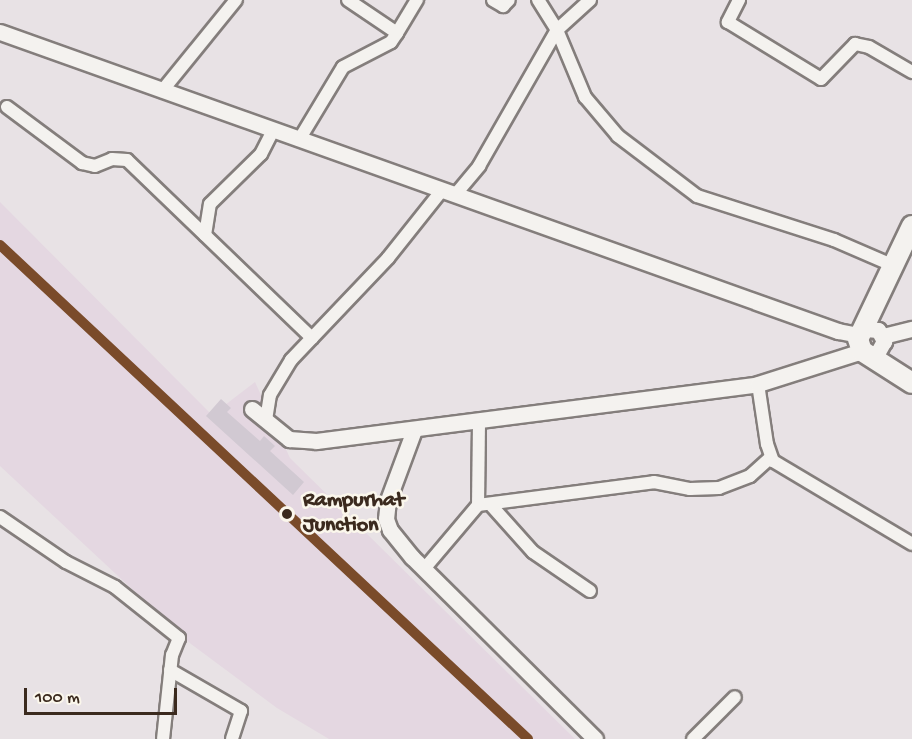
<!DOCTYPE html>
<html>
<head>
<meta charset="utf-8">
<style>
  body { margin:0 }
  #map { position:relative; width:912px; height:739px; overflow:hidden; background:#e8e2e5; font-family:"Gochi Hand",sans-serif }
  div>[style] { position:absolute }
  .built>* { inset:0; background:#e4d7e1 }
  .building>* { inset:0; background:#d1c9d2 }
  .roads { filter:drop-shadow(2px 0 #847e7c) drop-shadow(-2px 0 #847e7c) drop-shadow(0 2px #847e7c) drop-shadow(0 -2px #847e7c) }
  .minor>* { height:12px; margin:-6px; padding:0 6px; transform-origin:6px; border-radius:6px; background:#f4f2ef }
  .tertiary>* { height:15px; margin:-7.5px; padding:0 7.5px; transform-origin:7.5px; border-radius:7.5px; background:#f4f2ef }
  .trunk>* { height:20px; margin:-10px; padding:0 10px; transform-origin:10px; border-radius:10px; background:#f4f2ef }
  .rail-1>* { height:10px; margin:-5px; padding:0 5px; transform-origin:5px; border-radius:5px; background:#7a4b2a }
  .dots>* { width:16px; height:16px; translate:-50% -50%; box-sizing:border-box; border:3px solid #fbf7ec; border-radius:50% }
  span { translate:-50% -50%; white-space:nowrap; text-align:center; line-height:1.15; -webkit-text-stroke:5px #fbf7ec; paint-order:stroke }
  .stop-label { font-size:22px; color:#3b2a1e; font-weight:700 }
  .left { translate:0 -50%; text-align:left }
  .scale { position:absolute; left:24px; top:688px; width:153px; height:27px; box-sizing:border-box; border:3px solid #3b2a1e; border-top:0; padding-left:8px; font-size:18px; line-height:21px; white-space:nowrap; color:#3b2a1e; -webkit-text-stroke:4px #fbf7ec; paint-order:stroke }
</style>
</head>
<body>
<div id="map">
  <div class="built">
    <div style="clip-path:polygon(0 202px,212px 415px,255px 382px,290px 458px,575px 739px,329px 739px,277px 708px,191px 644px,0 466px)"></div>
  </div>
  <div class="building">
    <div style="clip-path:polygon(221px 399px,231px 408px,227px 412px,260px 441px,264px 436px,275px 446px,270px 451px,304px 482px,293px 495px,206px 416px)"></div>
  </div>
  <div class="roads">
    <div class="minor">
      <div style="left:493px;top:0;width:12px;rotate:31deg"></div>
      <div style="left:503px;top:6px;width:8px;rotate:-45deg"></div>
      <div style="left:590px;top:0;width:45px;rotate:137.7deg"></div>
      <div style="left:557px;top:30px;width:73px;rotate:67.3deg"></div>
      <div style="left:585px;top:97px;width:51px;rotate:49.8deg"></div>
      <div style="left:618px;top:136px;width:99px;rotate:37.2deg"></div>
      <div style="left:697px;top:196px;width:144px;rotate:17.8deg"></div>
      <div style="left:834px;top:240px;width:65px;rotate:23.4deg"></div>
      <div style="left:739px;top:0;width:25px;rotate:117deg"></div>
      <div style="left:728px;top:22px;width:109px;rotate:31.5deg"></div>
      <div style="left:821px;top:79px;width:49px;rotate:-45.8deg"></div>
      <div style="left:855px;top:44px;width:14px;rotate:12deg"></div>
      <div style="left:869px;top:47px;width:50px;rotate:30.2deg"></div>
      <div style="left:397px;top:33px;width:39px;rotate:-59deg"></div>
      <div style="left:162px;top:91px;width:117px;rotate:-50.9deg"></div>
      <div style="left:7px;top:107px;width:94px;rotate:36.7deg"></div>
      <div style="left:82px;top:163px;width:13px;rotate:13deg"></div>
      <div style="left:95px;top:166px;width:18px;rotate:-22deg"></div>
      <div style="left:112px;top:159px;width:15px;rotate:4deg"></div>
      <div style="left:127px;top:160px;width:257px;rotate:43.9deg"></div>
      <div style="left:299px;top:140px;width:85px;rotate:-58.9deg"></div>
      <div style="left:343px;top:67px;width:54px;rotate:-27.5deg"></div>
      <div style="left:391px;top:42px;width:11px;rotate:-56deg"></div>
      <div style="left:397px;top:33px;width:59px;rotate:-146deg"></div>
      <div style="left:455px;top:195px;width:38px;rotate:-50deg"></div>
      <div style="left:479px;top:166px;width:157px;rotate:-60.2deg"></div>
      <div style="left:557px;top:30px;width:36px;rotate:-122deg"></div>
      <div style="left:205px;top:235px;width:31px;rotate:-81deg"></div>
      <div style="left:210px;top:204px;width:71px;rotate:-44.4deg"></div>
      <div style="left:261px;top:154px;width:27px;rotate:-63deg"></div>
      <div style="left:758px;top:384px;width:61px;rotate:81.5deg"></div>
      <div style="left:767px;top:444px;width:18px;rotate:71deg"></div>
      <div style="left:773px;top:461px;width:162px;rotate:30.8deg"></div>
      <div style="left:266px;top:420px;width:25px;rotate:-81deg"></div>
      <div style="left:270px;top:395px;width:41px;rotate:-59deg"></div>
      <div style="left:291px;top:360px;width:141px;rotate:-46.4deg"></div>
      <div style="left:388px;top:258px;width:87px;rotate:-51.5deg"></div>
      <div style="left:490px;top:504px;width:64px;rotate:48.1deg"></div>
      <div style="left:533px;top:552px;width:69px;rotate:34.4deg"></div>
      <div style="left:478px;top:505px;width:177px;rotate:-7.4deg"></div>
      <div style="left:654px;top:482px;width:37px;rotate:11deg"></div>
      <div style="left:690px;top:489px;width:29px;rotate:-2deg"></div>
      <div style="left:719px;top:488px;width:33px;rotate:-21deg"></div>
      <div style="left:750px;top:476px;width:28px;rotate:-42deg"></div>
      <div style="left:0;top:517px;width:80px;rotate:34.3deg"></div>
      <div style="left:66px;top:562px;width:55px;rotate:27deg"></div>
      <div style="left:115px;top:587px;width:82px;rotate:38.6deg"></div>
      <div style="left:179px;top:638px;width:18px;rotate:112deg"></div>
      <div style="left:172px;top:655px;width:84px;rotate:96.1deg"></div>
      <div style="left:424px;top:569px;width:84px;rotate:-49.8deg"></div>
      <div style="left:478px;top:505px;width:84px;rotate:-89.3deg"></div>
      <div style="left:170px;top:670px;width:82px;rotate:30deg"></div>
      <div style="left:241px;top:711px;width:29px;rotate:108deg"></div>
      <div style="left:693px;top:739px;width:59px;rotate:-45deg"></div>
    </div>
    <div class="tertiary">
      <div style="left:0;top:32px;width:890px;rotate:19.64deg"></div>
      <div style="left:838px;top:331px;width:21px;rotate:11deg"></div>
      <div style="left:865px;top:329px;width:13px;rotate:4deg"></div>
      <div style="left:878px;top:330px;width:13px;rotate:61deg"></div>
      <div style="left:884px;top:341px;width:13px;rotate:119deg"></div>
      <div style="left:878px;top:352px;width:8px;rotate:166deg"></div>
      <div style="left:883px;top:336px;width:30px;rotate:-14deg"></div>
      <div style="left:252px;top:409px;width:48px;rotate:39deg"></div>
      <div style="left:289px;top:439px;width:27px;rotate:4deg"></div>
      <div style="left:316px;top:441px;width:446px;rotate:-7.3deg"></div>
      <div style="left:758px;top:384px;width:109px;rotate:-17.6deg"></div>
      <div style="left:414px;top:430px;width:75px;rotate:110.4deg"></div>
      <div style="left:388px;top:500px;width:19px;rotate:96deg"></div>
      <div style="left:386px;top:519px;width:12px;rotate:70deg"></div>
      <div style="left:390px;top:530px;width:35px;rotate:51deg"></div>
      <div style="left:412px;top:557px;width:258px;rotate:44.8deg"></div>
    </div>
    <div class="trunk">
      <div style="left:912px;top:226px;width:125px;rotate:115.5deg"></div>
      <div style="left:858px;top:339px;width:13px;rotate:72deg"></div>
      <div style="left:862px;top:351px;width:59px;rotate:32.6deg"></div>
    </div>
  </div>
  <div class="rail-1">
    <div style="left:0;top:245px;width:723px;rotate:43.09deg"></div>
  </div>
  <div class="dots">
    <div style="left:287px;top:514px;background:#3b2a1e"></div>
  </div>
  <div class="stop-label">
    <span class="left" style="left:303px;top:514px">Rampurhat<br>Junction</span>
  </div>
  <div class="scale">100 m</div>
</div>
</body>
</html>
